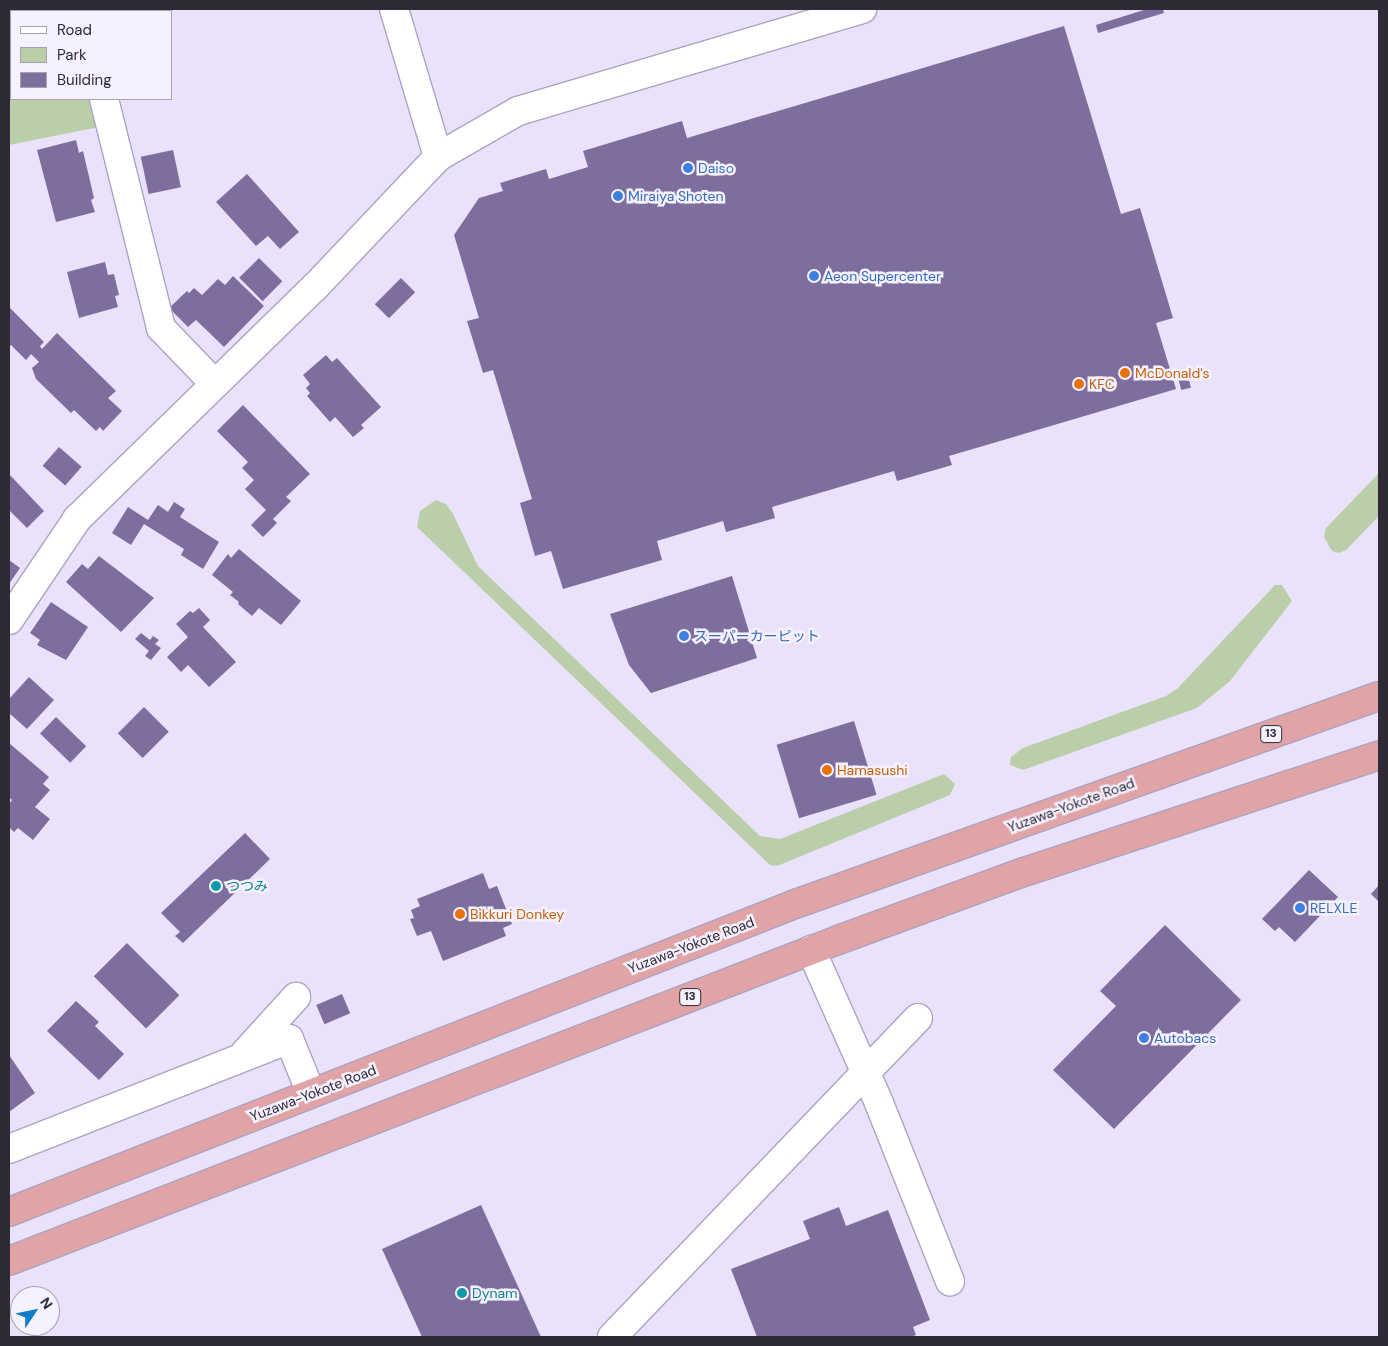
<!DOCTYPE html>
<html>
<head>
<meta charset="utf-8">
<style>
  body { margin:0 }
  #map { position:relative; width:1388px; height:1346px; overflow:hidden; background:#eae2fb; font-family:"DM Sans","Noto Sans JP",sans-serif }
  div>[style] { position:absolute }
  .green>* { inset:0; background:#bacfa9 }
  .building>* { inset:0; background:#7e6e9d; transform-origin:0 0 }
  .roads { filter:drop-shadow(1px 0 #aca3c1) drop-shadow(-1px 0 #aca3c1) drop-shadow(0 1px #aca3c1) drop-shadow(0 -1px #aca3c1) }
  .minor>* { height:28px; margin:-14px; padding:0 14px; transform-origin:14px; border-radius:14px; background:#fff }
  .trunk>* { height:28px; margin:-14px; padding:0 14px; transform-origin:14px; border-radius:14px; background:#e0a4a7 }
  .dots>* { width:14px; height:14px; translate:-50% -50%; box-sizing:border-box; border:2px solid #f5f1fe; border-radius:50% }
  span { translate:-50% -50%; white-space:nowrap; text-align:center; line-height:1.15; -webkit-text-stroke:5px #f5f1fe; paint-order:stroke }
  .shield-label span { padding:1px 4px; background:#f5f1fe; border:1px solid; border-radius:4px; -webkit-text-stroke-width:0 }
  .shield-label { font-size:12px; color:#2e2a36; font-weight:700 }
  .shop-label { font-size:14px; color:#366cbe }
  .left { translate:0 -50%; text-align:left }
  .food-label { font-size:14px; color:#c56008 }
  .street-label { font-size:14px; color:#2e2a36 }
  .culture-label { font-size:14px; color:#0d838f }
  .frame { position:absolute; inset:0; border:10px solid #2e2a36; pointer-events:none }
  .legend { position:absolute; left:10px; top:10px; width:162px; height:90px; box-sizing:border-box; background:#f5f1fe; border:1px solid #a5a1ae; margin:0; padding:6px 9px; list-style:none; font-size:15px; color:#2e2a36 }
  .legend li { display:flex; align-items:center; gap:10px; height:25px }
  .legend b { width:25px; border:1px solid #a5a1ae }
  .north { position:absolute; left:10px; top:1286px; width:50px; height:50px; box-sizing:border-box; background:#f5f1fe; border:1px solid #a5a1ae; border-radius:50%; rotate:56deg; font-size:14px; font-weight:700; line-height:20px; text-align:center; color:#2e2a36 }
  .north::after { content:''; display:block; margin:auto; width:18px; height:22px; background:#0d7dc7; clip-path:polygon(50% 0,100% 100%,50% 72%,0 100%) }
</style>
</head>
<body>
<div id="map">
  <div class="green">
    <div style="clip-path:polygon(9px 9px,72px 11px,11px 11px,11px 99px,92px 99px,99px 127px,9px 145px)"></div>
    <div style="clip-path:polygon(1379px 473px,1379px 516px,1346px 550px,1339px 553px,1332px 551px,1324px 537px,1326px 528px)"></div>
    <div style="clip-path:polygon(436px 500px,446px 504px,453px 514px,478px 566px,760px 836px,780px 839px,944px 774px,955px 784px,950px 795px,777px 866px,770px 865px,417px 527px,420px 511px)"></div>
    <div style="clip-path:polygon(1275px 585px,1282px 585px,1292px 601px,1230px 681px,1197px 708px,1023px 770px,1010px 765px,1011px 757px,1023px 748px,1166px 696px,1177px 689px)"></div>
  </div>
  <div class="building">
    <div style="clip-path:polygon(1147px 9px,1163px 9px,1164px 13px,1098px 33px,1096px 25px)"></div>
    <div style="clip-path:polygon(1064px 26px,1121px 214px,1140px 208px,1173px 318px,1156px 323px,1176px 389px,949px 456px,952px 465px,897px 481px,894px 471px,772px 507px,775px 518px,726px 532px,723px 521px,657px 541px,662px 560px,563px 589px,551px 551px,535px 556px,520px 503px,532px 499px,493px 370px,483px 373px,467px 321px,479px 318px,454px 235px,479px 198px,503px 191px,500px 183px,546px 169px,549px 179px,588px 167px,583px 151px,682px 121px,687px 138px)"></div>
    <div style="clip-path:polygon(76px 140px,79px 153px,83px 151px,94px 198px,91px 200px,95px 212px,56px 222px,37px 150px)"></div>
    <div style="left:173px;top:150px;width:38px;height:33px;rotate:78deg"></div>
    <div style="clip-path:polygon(247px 174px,299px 232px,280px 249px,268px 236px,256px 246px,216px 202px)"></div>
    <div style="left:259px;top:258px;width:33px;height:28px;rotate:45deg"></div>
    <div style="clip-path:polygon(105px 262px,108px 275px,114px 274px,119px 295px,115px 296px,118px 307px,79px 318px,67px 272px)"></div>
    <div style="clip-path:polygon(233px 276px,264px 306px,224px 347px,196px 320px,188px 327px,169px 308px,187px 291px,189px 293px,194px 288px,202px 295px,218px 279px,225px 285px)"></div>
    <div style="left:401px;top:278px;width:20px;height:37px;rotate:45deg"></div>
    <div style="clip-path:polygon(9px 307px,44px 342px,40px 346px,42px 349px,57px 333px,116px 391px,108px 398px,122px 411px,103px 431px,100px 427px,96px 431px,74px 410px,71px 413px,36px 379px,32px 368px,39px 362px,31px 354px,26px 360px,11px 345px,9px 347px)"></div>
    <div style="clip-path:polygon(326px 355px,332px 362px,337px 358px,381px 407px,361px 425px,364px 428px,353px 437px,335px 417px,330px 422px,307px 396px,310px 393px,306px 388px,310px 384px,303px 375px)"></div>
    <div style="left:1188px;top:376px;width:12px;height:10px;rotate:76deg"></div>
    <div style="clip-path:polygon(243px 405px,310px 474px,286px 497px,291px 501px,273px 519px,277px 523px,263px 537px,251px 525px,266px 510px,245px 489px,254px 480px,242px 468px,248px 462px,217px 431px)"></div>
    <div style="left:59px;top:447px;width:30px;height:25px;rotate:41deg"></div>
    <div style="clip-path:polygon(9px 474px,44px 511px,27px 528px,9px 510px)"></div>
    <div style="clip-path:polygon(174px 502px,185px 509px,180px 517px,219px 542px,203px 569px,181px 555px,184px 549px,144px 524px,131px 545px,112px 533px,128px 507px,148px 520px,158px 505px,168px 512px)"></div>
    <div style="clip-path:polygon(239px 549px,301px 601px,281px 625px,259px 608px,252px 616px,238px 604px,239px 602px,230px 595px,233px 592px,212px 575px,228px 554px,231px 558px)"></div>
    <div style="clip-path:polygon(99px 556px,154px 598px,121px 632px,66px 582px,82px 564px,88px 569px)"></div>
    <div style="clip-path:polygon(9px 560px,20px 568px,9px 584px)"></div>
    <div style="clip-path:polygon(732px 576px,757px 658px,651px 693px,629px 665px,610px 614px)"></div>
    <div style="clip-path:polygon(51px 602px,88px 627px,66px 660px,37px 645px,40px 640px,30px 633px)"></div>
    <div style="clip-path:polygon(199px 608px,210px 620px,203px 627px,236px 662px,209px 687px,188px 665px,181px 672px,167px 657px,188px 637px,176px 624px,190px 611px,193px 613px)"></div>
    <div style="clip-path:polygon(141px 633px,150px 640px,153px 636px,159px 640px,155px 644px,161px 648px,151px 660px,145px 656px,149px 651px,135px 639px)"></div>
    <div style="clip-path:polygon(29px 677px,54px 700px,27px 729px,9px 713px,9px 699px)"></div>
    <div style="left:144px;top:707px;width:35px;height:37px;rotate:45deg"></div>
    <div style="left:56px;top:717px;width:42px;height:23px;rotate:44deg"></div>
    <div style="left:854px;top:721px;width:77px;height:81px;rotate:73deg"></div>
    <div style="clip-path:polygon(9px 743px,49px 777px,43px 784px,50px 790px,35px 807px,50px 819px,33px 840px,18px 828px,14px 832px,9px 827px,9px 804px,12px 800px,9px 797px)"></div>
    <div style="clip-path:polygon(245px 833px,270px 859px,183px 943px,175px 936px,180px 932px,161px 913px)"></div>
    <div style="clip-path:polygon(1309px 870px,1338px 897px,1295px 942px,1279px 927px,1275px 931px,1262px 919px)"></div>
    <div style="clip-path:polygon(483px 873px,489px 889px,497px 886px,512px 924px,503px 928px,506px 936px,443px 961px,431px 931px,417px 936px,410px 919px,414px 918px,411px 910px,420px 906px,417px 899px)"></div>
    <div style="clip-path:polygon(1379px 885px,1379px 902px,1371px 894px)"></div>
    <div style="clip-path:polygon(1165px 925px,1241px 1000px,1114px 1129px,1053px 1070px,1116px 1006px,1100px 991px)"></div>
    <div style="left:127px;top:943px;width:74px;height:47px;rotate:45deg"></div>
    <div style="left:342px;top:994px;width:21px;height:28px;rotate:67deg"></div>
    <div style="clip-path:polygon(76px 1001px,99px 1022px,95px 1026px,124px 1054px,99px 1080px,47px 1031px)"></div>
    <div style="clip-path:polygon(9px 1055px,35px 1093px,9px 1112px)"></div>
    <div style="clip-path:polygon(481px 1205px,541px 1337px,422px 1337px,382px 1249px)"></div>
    <div style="clip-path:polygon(839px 1207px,846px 1226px,888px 1210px,930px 1320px,913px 1327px,916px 1335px,910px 1337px,757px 1337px,731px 1269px,810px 1239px,803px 1221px)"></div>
  </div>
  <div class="roads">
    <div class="minor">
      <div style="left:81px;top:9px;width:2px;rotate:63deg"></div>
      <div style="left:394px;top:9px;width:154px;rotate:73.4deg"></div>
      <div style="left:104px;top:99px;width:236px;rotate:76deg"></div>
      <div style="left:161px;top:328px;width:76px;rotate:46.1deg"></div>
      <div style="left:9px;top:620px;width:122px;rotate:-56deg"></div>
      <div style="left:77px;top:519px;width:332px;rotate:-44.3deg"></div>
      <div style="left:315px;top:287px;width:179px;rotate:-46.6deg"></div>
      <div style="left:438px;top:157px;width:92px;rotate:-29.9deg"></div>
      <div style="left:518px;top:111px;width:359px;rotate:-16.5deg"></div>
      <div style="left:811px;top:950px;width:167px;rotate:66deg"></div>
      <div style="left:879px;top:1103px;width:192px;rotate:68.3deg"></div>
      <div style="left:245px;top:1053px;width:76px;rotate:-47.7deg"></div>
      <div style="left:9px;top:1149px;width:301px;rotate:-21.4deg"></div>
      <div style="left:289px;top:1039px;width:58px;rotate:67.8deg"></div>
      <div style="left:612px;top:1337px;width:442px;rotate:-46.2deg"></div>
    </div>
    <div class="trunk">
      <div style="left:9px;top:1212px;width:847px;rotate:-21.39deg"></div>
      <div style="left:798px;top:903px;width:617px;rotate:-19.61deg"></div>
      <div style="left:9px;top:1261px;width:889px;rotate:-21.17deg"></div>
      <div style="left:838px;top:940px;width:198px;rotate:-20.1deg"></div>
      <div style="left:1024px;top:872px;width:374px;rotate:-18.2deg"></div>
    </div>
  </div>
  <div class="dots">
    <div style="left:688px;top:168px;background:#3f7fe0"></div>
    <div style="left:618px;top:196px;background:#3f7fe0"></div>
    <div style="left:814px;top:276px;background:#3f7fe0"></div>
    <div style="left:1125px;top:373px;background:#e8710a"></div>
    <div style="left:1079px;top:384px;background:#e8710a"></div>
    <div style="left:684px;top:636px;background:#3f7fe0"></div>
    <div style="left:827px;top:770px;background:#e8710a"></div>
    <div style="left:216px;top:886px;background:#0f9aa8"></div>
    <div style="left:1300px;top:908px;background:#3f7fe0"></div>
    <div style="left:460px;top:914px;background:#e8710a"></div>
    <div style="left:1144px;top:1038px;background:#3f7fe0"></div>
    <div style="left:462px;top:1293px;background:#0f9aa8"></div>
  </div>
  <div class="shield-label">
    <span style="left:1271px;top:734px">13</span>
    <span style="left:690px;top:997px">13</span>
  </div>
  <div class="shop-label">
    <span class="left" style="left:698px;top:168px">Daiso</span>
    <span class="left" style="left:628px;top:196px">Miraiya Shoten</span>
    <span class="left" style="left:824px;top:276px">Aeon Supercenter</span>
    <span class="left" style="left:694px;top:636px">スーパーカーピット</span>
    <span class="left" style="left:1310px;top:908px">RELXLE</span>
    <span class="left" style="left:1154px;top:1038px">Autobacs</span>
  </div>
  <div class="food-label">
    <span class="left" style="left:1135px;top:373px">McDonald's</span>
    <span class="left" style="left:1089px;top:384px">KFC</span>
    <span class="left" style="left:837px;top:770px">Hamasushi</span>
    <span class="left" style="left:470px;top:914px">Bikkuri Donkey</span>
  </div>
  <div class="street-label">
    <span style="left:1071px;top:805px;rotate:-20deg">Yuzawa-Yokote Road</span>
    <span style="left:691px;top:945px;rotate:-21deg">Yuzawa-Yokote Road</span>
    <span style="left:313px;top:1093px;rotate:-21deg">Yuzawa-Yokote Road</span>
  </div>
  <div class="culture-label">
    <span class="left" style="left:226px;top:886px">つつみ</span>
    <span class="left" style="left:472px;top:1293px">Dynam</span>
  </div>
  <div class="frame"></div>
  <ul class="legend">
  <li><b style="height:6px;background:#fff"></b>Road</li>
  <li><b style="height:14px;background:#bacfa9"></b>Park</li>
  <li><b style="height:14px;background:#7e6e9d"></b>Building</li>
  </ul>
  <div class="north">N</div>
</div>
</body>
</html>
